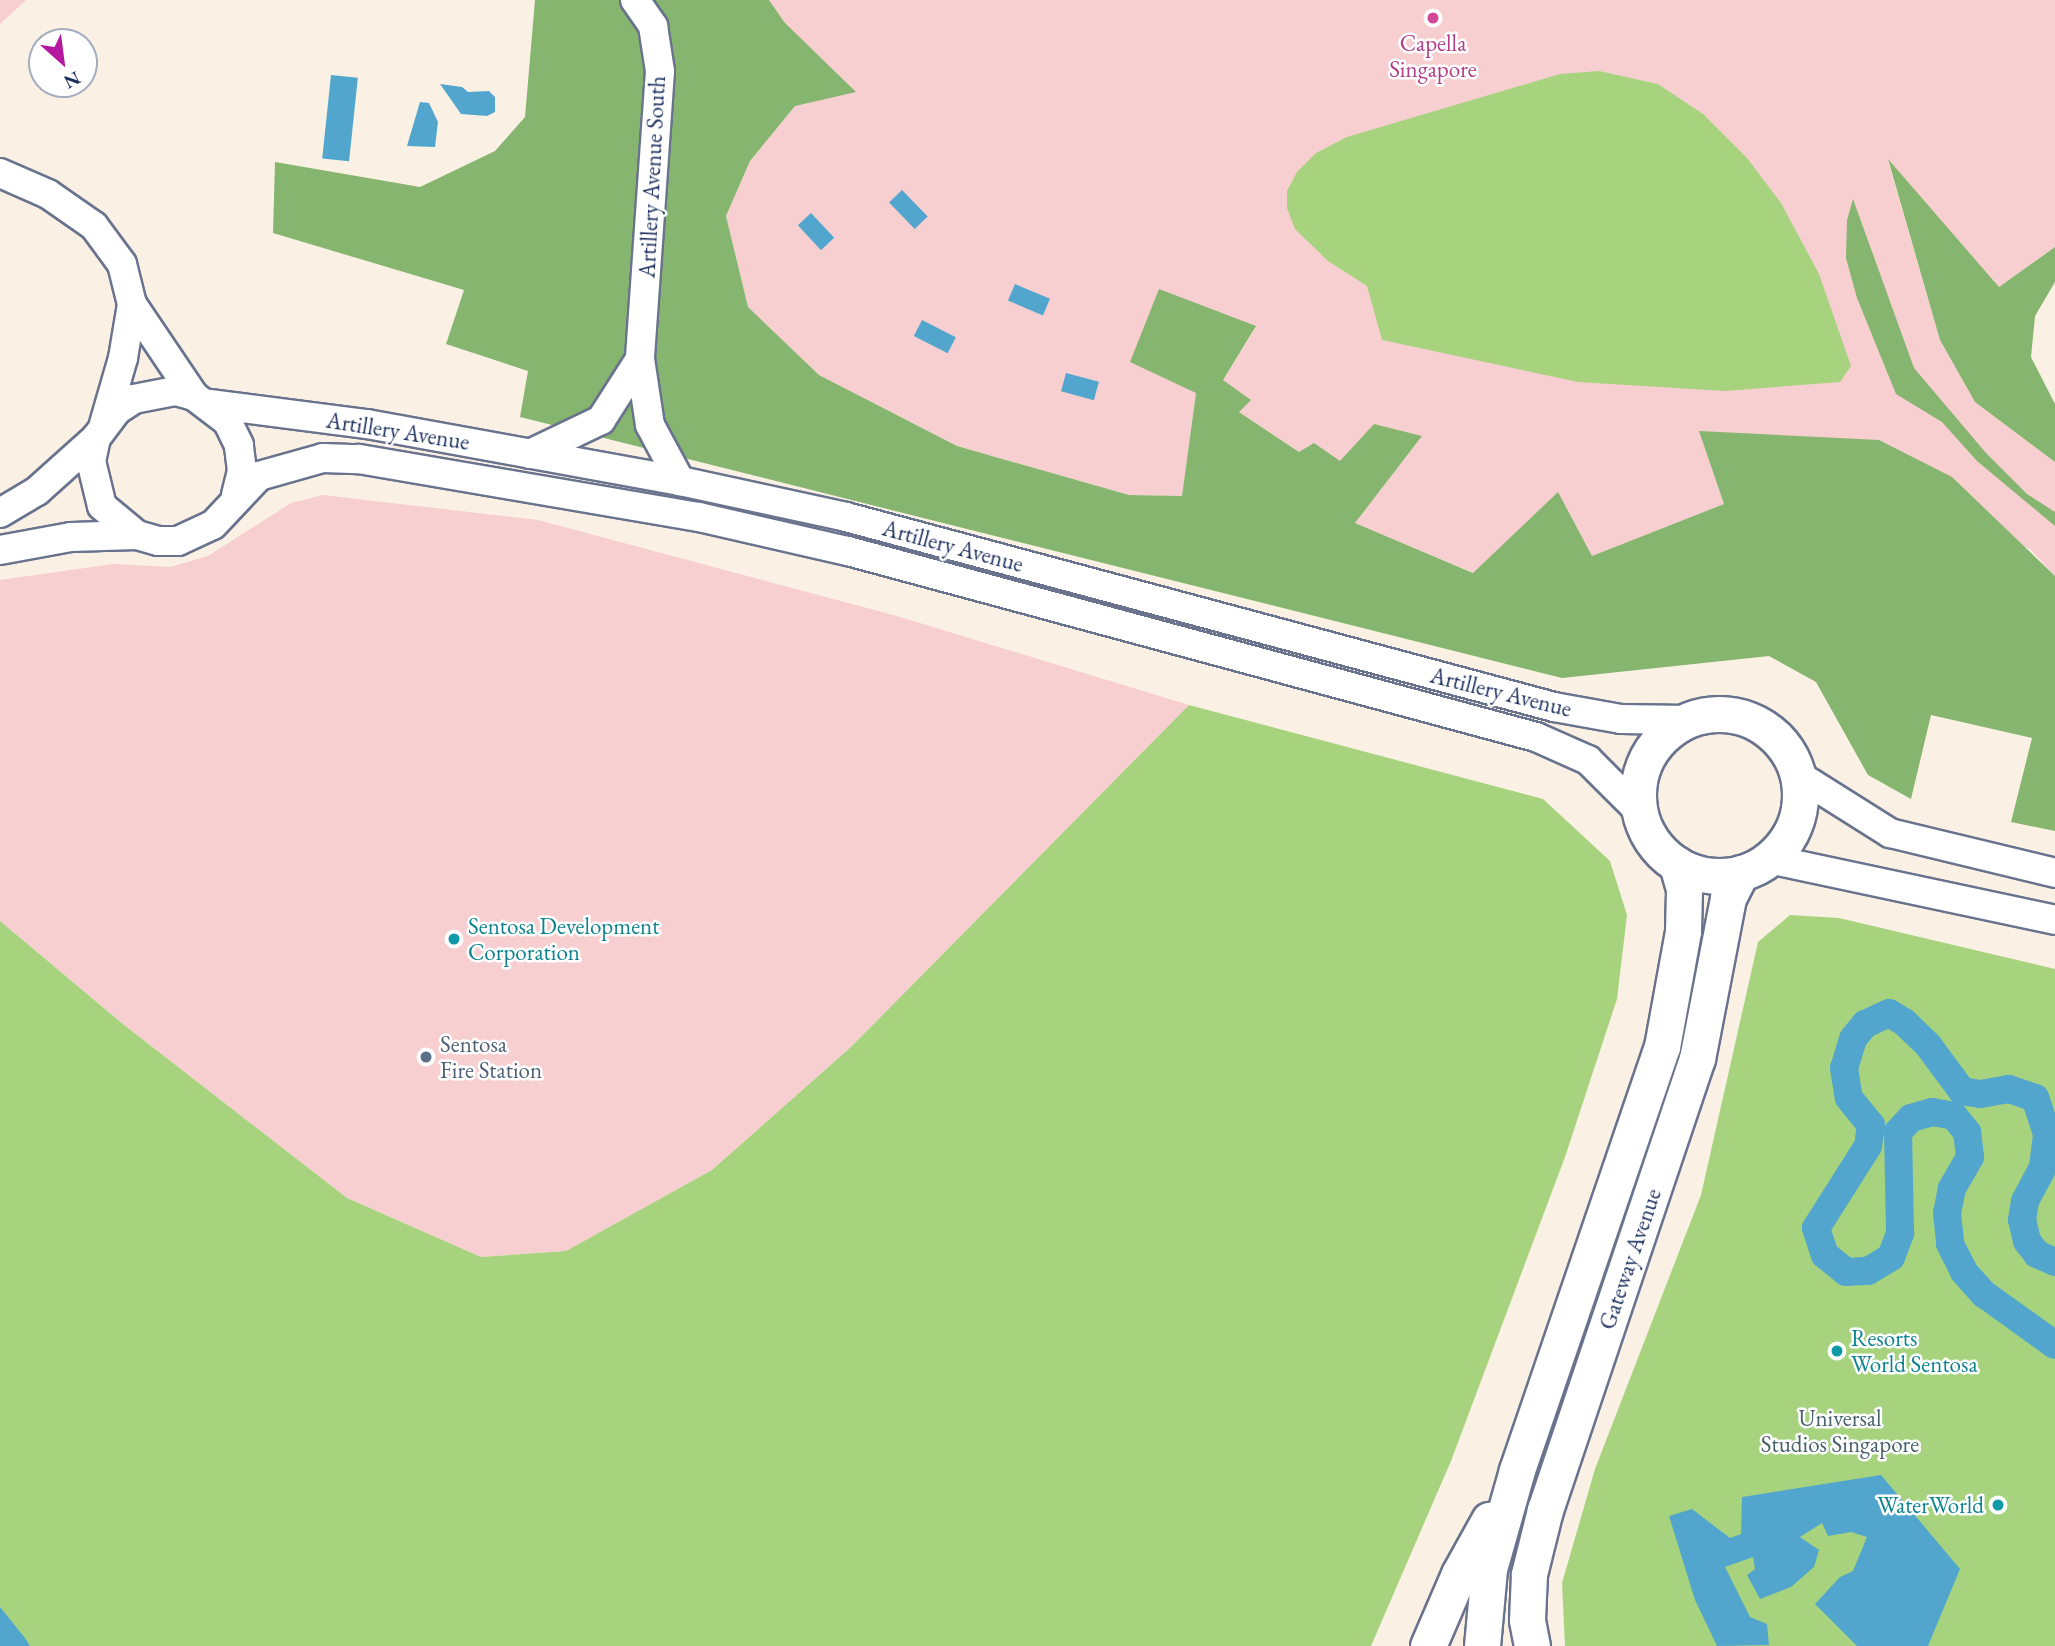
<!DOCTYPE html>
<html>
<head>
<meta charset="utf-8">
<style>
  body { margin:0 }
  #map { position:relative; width:2055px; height:1646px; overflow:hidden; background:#faf0e3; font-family:"EB Garamond",serif }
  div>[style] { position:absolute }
  .built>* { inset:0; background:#f7cfd1 }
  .green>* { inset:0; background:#a7d37f }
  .forest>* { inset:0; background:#85b56e }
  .water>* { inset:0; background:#52a6ce; transform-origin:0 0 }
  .canal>* { height:28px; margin:-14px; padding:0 14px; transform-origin:14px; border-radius:14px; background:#52a6ce }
  .roads { filter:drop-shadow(2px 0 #69738d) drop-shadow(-2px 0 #69738d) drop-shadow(0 2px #69738d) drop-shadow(0 -2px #69738d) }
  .minor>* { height:28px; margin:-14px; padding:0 14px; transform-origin:14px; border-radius:14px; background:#fff }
  .major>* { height:35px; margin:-17.5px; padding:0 17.5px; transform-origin:17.5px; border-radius:17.5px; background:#fff }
  .major>.ring { margin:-17.5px; padding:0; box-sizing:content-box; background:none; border:35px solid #fff; border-radius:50% }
  .dots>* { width:19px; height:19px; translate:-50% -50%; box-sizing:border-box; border:4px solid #fff; border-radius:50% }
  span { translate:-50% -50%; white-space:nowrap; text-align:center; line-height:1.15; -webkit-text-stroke:5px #fff; paint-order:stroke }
  .hotel-label { font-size:23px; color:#b23c85 }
  .street-label { font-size:23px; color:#1b2f5e }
  .culture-label { font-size:23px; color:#0d838f }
  .left { translate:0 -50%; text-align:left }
  .right { translate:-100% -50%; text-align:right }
  .service-label { font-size:23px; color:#4e5e75 }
  .park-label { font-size:23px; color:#456068 }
  .north { position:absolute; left:28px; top:28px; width:70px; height:70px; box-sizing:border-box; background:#fff; border:2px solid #a4acbf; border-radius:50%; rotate:152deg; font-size:19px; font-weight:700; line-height:28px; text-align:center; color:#1b2f5e }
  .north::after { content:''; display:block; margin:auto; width:24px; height:32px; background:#b5179e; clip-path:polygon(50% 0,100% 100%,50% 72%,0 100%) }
</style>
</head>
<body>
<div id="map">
  <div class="built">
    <div style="clip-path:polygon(0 0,26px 0,0 24px)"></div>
    <div style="clip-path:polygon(769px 0,2055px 0,2055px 247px,1999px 287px,1888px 161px,1940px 340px,1975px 402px,2055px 462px,2055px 576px,2030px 549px,1700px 431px,1724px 504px,1592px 556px,1557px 493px,1474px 573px,1355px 523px,1422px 436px,1340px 461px,1299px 452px,1238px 411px,1250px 401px,1223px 380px,1256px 327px,1196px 393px,1182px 496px,1129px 495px,957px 446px,819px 375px,748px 307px,726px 216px,750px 161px,795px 106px,785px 23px)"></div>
    <div style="clip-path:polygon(323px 495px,538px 520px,897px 616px,1189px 705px,852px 1046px,712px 1170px,566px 1251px,481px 1257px,347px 1198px,124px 1025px,0 921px,0 580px,113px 564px,170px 567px,208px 556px,291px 503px)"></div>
  </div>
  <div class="green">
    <div style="clip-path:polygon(1599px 71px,1658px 84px,1703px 114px,1747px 158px,1781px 203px,1819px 274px,1851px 366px,1840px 382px,1725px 391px,1578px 382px,1382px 340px,1367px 286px,1328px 261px,1295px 229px,1287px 208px,1287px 191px,1297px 172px,1316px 153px,1347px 137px,1560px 74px)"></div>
    <div style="clip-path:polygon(1189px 705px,1543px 799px,1610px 861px,1627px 915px,1617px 999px,1565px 1157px,1451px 1461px,1371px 1646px,0 1646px,0 921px,124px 1025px,347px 1198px,481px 1257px,566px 1251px,712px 1170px,852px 1046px)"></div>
    <div style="clip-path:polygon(1790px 915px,1839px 918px,2055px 969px,2055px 1646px,1565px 1646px,1562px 1583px,1595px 1469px,1701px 1195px,1758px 942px)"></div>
  </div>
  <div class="forest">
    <div style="clip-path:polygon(535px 0,769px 0,785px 23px,856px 92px,795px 106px,750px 161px,726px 216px,748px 307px,819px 375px,957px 446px,1129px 495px,1182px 496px,1196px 393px,1130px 362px,1159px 289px,1256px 326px,1223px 380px,1251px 400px,1239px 412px,1299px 452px,1314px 443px,1340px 461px,1374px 424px,1422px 436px,1355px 523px,1473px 573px,1558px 492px,1592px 556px,1724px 504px,1699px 431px,1879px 440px,1952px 477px,2055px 576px,2055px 831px,2011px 822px,2032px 738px,1931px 715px,1911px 799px,1868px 775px,1816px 682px,1769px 656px,1562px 678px,520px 417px,528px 371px,446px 344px,464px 290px,273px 233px,275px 162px,420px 187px,495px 151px,525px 117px)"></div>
    <div style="clip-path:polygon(1888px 159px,1999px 287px,2055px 247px,2055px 282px,2035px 316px,2031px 357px,2055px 404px,2055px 462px,1975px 402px,1940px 340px)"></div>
    <div style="clip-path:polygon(1853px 199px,1914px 368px,1986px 453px,2027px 494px,2055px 512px,2055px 526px,1977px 461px,1942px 422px,1896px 394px,1857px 298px,1846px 258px,1847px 220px)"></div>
  </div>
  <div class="water">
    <div style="left:331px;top:75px;width:27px;height:84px;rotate:6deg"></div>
    <div style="clip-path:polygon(440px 84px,462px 87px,468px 92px,489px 91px,495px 97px,495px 112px,487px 116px,461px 114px)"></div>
    <div style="clip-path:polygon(420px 102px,429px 103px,438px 122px,435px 147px,407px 146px)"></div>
    <div style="left:902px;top:190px;width:37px;height:18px;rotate:46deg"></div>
    <div style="left:811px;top:213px;width:34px;height:18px;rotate:47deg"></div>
    <div style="left:1015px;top:284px;width:38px;height:18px;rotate:23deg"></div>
    <div style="left:922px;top:320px;width:38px;height:18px;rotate:27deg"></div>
    <div style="left:1066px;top:373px;width:34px;height:19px;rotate:15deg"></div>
    <div style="clip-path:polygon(1881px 1475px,1960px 1569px,1928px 1646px,1857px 1646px,1815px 1604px,1840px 1577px,1853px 1571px,1867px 1537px,1851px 1532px,1828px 1536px,1822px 1523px,1800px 1537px,1819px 1550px,1814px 1567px,1791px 1587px,1760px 1599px,1747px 1575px,1755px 1569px,1753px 1557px,1725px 1567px,1750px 1617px,1767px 1624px,1769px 1645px,1717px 1646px,1695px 1600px,1669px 1516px,1692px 1509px,1730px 1538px,1741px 1534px,1742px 1497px)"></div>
    <div style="clip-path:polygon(0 1607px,25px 1638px,30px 1646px,0 1646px)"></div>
  </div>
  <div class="canal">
    <div style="left:2055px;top:1262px;width:20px;rotate:-156deg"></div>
    <div style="left:2037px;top:1254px;width:16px;rotate:-128deg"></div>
    <div style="left:2027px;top:1241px;width:22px;rotate:-103deg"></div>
    <div style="left:2022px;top:1220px;width:19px;rotate:-81deg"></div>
    <div style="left:2025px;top:1201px;width:38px;rotate:-62deg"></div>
    <div style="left:2043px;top:1167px;width:33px;rotate:-83deg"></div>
    <div style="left:2047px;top:1134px;width:38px;rotate:-108deg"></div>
    <div style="left:2035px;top:1098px;width:28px;rotate:-161deg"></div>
    <div style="left:2009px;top:1089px;width:29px;rotate:170deg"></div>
    <div style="left:1980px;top:1094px;width:18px;rotate:-171deg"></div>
    <div style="left:1962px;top:1091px;width:57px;rotate:-126.5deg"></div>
    <div style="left:1928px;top:1045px;width:33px;rotate:-136deg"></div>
    <div style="left:1904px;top:1022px;width:17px;rotate:-149deg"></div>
    <div style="left:1889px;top:1013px;width:26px;rotate:155deg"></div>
    <div style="left:1865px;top:1024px;width:19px;rotate:129deg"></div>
    <div style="left:1853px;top:1039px;width:30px;rotate:107deg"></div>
    <div style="left:1844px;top:1068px;width:30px;rotate:81deg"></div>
    <div style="left:1849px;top:1098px;width:35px;rotate:51deg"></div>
    <div style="left:1871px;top:1125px;width:21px;rotate:98deg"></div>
    <div style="left:1868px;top:1146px;width:97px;rotate:122.4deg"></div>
    <div style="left:1816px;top:1228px;width:28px;rotate:72deg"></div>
    <div style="left:1825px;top:1255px;width:27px;rotate:39deg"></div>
    <div style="left:1846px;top:1272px;width:22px;rotate:-3deg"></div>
    <div style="left:1868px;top:1271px;width:27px;rotate:-31deg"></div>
    <div style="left:1891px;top:1257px;width:26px;rotate:-69deg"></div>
    <div style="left:1900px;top:1233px;width:101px;rotate:-91.1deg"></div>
    <div style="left:1898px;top:1132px;width:19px;rotate:-47deg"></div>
    <div style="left:1911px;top:1118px;width:22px;rotate:-16deg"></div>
    <div style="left:1932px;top:1112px;width:22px;rotate:10deg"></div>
    <div style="left:1954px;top:1116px;width:21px;rotate:51deg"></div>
    <div style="left:1967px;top:1132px;width:25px;rotate:83deg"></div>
    <div style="left:1970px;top:1157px;width:36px;rotate:120deg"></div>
    <div style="left:1952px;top:1188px;width:25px;rotate:101deg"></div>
    <div style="left:1947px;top:1213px;width:31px;rotate:84deg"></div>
    <div style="left:1950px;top:1244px;width:31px;rotate:63deg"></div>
    <div style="left:1964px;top:1272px;width:30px;rotate:48deg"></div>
    <div style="left:1984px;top:1294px;width:87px;rotate:35.7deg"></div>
  </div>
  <div class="roads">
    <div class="minor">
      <div style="left:635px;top:0;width:32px;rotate:55deg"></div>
      <div style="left:653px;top:26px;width:46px;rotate:81.2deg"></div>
      <div style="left:660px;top:71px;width:289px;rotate:94deg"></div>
      <div style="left:640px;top:359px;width:67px;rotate:81.4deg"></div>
      <div style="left:650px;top:425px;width:64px;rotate:61.8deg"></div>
      <div style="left:0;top:173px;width:52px;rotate:23.6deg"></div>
      <div style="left:48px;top:194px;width:56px;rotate:34.8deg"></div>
      <div style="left:94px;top:226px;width:47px;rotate:53.6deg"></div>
      <div style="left:122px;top:264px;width:41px;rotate:76deg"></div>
      <div style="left:132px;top:304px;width:111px;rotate:56deg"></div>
      <div style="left:210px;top:404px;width:158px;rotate:7.3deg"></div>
      <div style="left:367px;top:424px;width:318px;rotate:10.3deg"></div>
      <div style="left:680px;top:481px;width:170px;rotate:12.2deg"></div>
      <div style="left:846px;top:517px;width:733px;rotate:15.02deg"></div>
      <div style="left:1554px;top:707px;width:68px;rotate:10.2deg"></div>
      <div style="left:1621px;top:719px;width:67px;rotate:0.9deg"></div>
      <div style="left:104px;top:424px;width:69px;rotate:-73.9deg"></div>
      <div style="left:123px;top:358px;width:55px;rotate:-80.5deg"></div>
      <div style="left:530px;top:454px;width:79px;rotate:-25.6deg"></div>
      <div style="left:601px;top:420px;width:72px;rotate:-57.4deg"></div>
      <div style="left:236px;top:495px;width:25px;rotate:-76deg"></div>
      <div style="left:242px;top:471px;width:26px;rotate:-97deg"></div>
      <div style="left:239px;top:445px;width:25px;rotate:-116deg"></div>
      <div style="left:228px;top:422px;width:43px;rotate:-142.6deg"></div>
      <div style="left:194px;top:396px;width:20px;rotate:-165deg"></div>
      <div style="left:175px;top:391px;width:42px;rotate:169deg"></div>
      <div style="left:134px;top:399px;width:20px;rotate:147deg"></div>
      <div style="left:117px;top:410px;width:35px;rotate:127deg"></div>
      <div style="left:96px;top:438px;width:24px;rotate:102deg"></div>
      <div style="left:91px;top:461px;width:46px;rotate:76.3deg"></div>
      <div style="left:102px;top:506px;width:45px;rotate:39.6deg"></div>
      <div style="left:137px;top:535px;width:22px;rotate:16deg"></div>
      <div style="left:158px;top:541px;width:20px"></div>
      <div style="left:178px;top:541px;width:38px;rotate:-25deg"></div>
      <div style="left:213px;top:525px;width:67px;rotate:-46.8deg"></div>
      <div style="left:259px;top:476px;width:66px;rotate:-15.7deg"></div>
      <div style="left:323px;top:458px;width:36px;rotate:2deg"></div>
      <div style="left:359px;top:459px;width:345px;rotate:9.7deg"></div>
      <div style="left:699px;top:517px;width:153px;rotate:12.9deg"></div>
      <div style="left:848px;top:551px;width:713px;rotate:15.13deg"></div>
      <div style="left:1536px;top:737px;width:57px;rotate:23.9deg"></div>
      <div style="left:1588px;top:760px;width:72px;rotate:45deg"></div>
      <div style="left:0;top:513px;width:43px;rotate:-30.7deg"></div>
      <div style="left:37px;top:491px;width:79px;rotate:-41.9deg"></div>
      <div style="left:0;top:550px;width:72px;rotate:-10.4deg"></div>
      <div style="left:71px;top:537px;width:66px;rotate:-1.7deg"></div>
      <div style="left:1798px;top:775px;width:109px;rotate:32.2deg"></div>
      <div style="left:1890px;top:833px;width:170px;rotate:13.6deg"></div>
      <div style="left:1769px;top:859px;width:292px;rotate:12deg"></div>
    </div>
    <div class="major">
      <div class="ring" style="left:1638px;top:714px;width:127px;height:127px"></div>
      <div style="left:1428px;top:1646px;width:78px;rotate:-66.7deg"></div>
      <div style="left:1459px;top:1574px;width:62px;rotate:-60.9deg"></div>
      <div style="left:1482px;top:1646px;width:77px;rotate:-84.8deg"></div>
      <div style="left:1489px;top:1569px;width:103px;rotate:-74.2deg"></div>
      <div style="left:1517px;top:1470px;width:447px;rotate:-71.1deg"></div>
      <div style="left:1662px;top:1047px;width:118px;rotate:-79.7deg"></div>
      <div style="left:1683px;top:931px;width:42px;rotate:-88.6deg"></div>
      <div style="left:1684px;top:889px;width:26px;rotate:-106deg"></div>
      <div style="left:1532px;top:1646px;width:26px;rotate:-101deg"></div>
      <div style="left:1527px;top:1620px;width:46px;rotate:-87.5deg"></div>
      <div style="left:1529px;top:1574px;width:66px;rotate:-76deg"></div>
      <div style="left:1545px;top:1510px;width:476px;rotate:-71.4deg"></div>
      <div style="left:1697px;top:1059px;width:164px;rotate:-79.1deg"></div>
      <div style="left:1728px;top:898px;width:28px;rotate:-63deg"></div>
    </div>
  </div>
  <div class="dots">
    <div style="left:1433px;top:18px;background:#d1479c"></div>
    <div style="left:454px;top:939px;background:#0f9aa8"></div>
    <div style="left:426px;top:1057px;background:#5c6f8a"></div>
    <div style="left:1837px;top:1351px;background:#0f9aa8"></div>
    <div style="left:1998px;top:1505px;background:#0f9aa8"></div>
  </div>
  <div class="hotel-label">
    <span style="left:1433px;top:56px">Capella<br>Singapore</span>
  </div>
  <div class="street-label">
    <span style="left:652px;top:177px;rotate:-87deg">Artillery Avenue South</span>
    <span style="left:398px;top:431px;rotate:9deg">Artillery Avenue</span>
    <span style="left:953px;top:546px;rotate:15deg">Artillery Avenue</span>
    <span style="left:1501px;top:692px;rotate:14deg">Artillery Avenue</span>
    <span style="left:1630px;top:1259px;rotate:-71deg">Gateway Avenue</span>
  </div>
  <div class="culture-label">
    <span class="left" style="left:468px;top:939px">Sentosa Development<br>Corporation</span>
    <span class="left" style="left:1851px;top:1351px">Resorts<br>World Sentosa</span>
    <span class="right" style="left:1984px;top:1505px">WaterWorld</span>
  </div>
  <div class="service-label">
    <span class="left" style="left:440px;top:1057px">Sentosa<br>Fire Station</span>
  </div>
  <div class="park-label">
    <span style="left:1840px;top:1431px">Universal<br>Studios Singapore</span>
  </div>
  <div class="north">N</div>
</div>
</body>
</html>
